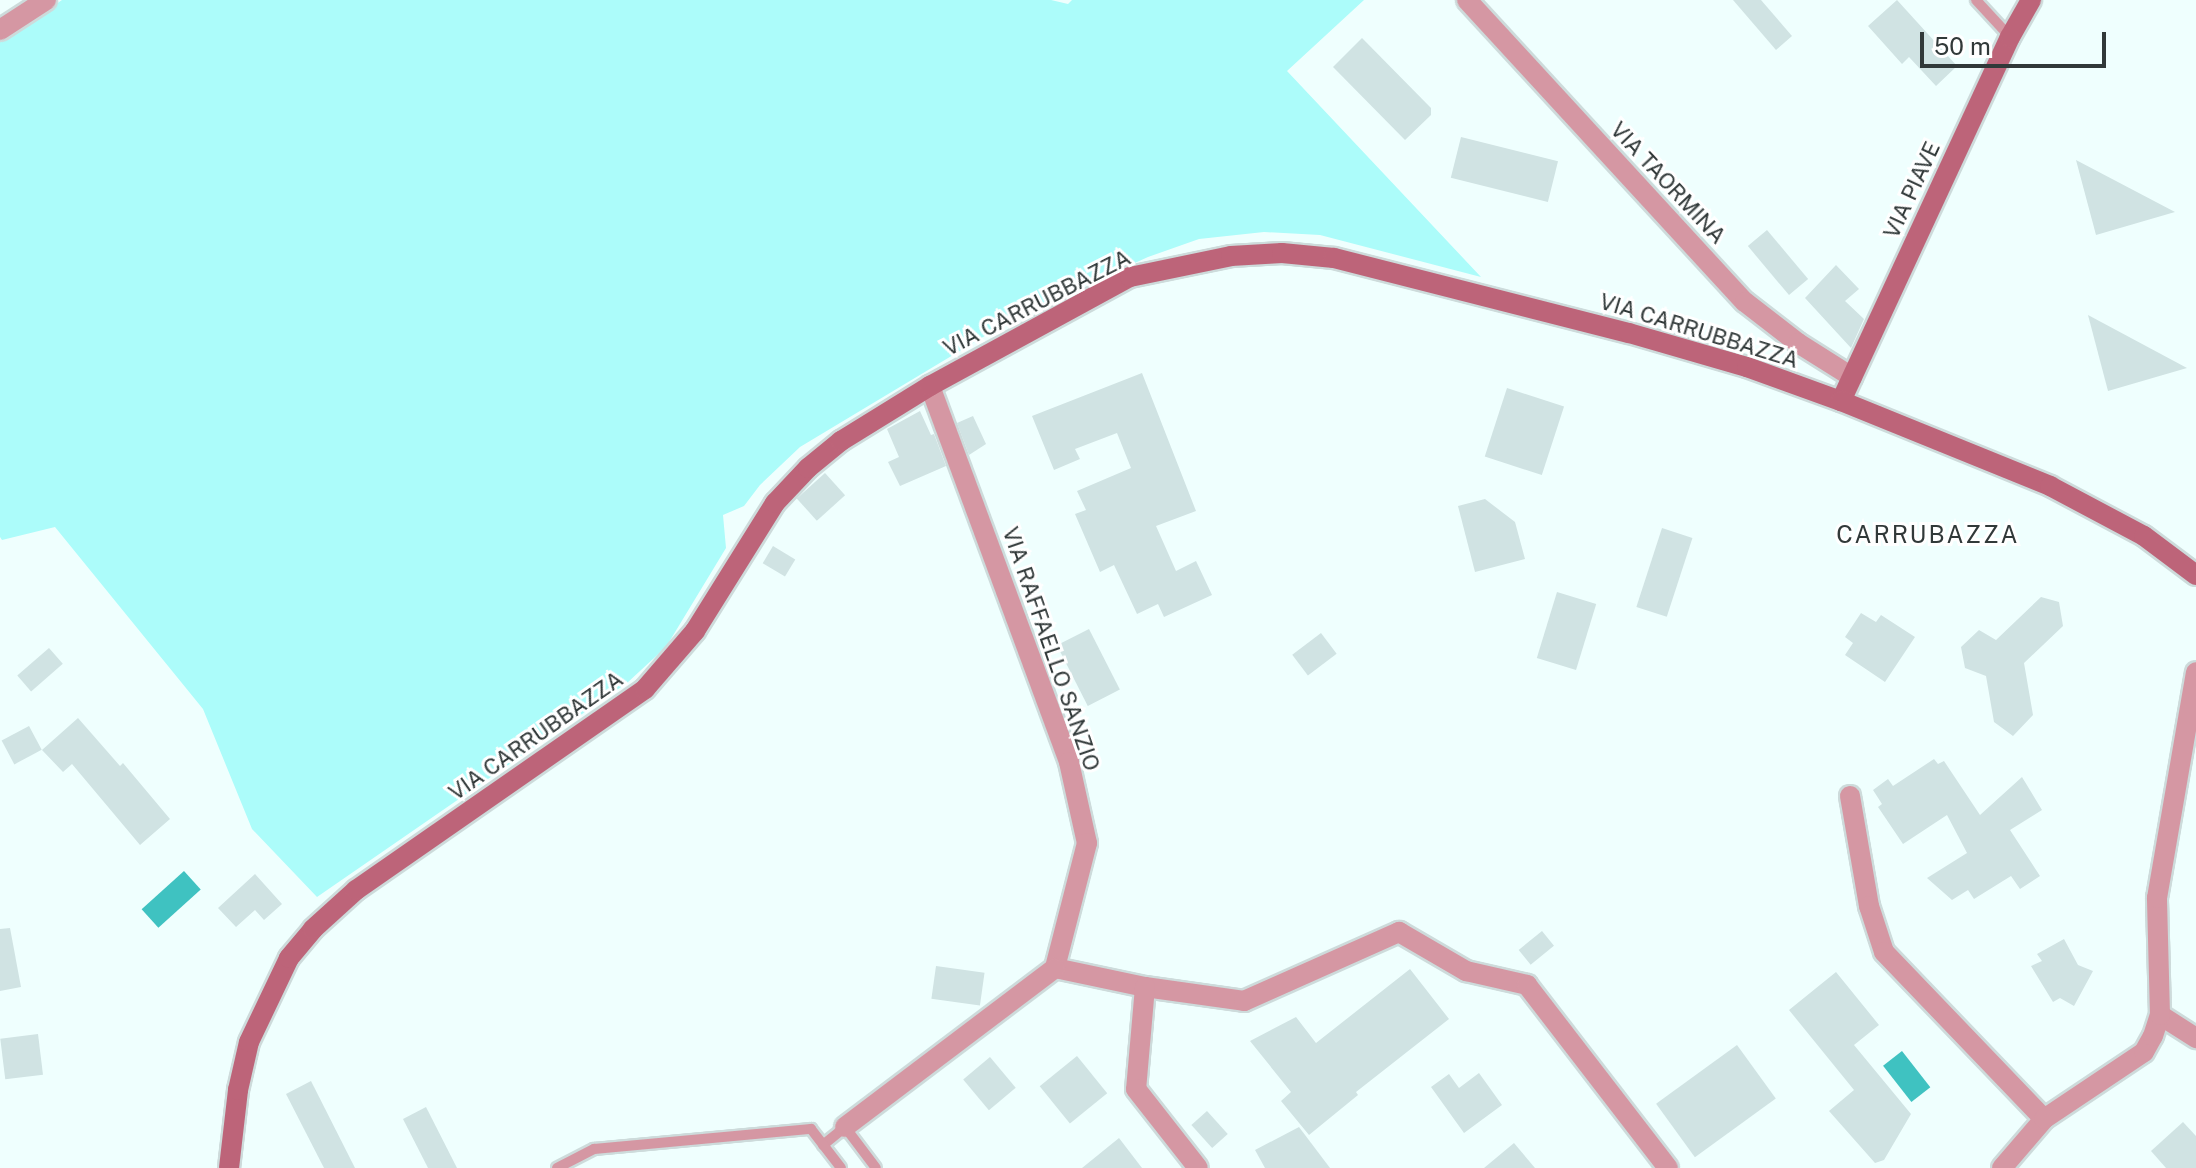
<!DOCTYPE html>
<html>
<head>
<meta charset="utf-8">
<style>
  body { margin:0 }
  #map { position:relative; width:2196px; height:1168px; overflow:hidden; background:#effffe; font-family:"Public Sans",sans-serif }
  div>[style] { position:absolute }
  .green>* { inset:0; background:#acfcfa }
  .water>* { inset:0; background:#3fc2c1; transform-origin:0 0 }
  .building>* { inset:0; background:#d0e3e3; transform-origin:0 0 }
  .roads { filter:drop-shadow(2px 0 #cddbdb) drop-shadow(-2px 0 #cddbdb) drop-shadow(0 2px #cddbdb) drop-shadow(0 -2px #cddbdb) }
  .lane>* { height:10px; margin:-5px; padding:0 5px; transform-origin:5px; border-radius:5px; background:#d597a3 }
  .street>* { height:20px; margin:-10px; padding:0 10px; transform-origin:10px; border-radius:10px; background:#d597a3 }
  .secondary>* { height:20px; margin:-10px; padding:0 10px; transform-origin:10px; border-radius:10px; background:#bd6479 }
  span { translate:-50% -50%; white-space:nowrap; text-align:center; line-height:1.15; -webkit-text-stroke:6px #fff; paint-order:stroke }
  .street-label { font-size:22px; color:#313939 }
  .neighbourhood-label { font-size:24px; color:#313939; letter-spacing:2px }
  .scale { position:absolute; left:1920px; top:32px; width:186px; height:36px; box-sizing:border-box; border:4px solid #313939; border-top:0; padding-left:10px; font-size:24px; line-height:28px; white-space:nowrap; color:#313939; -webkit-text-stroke:6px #fff; paint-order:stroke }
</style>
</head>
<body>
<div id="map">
  <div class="green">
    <div style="clip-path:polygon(62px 0,1051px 0,1068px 4px,1072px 0,1364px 0,1287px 71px,1481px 277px,1320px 235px,1264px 232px,1199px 239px,1148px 257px,1040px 306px,1016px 305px,998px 328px,800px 447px,760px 485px,744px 506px,723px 515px,726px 548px,666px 647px,627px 683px,317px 897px,252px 829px,203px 709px,55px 527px,2px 540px,0 537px,0 42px)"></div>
  </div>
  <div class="water">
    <div style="left:184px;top:871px;width:25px;height:57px;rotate:48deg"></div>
    <div style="left:1902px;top:1051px;width:46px;height:24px;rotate:52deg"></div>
  </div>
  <div class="building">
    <div style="clip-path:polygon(1733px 0,1761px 0,1792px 36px,1776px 50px)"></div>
    <div style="clip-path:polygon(1897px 0,1957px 66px,1936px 86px,1909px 57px,1902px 64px,1868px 26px)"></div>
    <div style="clip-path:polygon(1362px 38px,1431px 108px,1431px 115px,1405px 140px,1333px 67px)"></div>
    <div style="left:1461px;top:137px;width:100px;height:42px;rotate:14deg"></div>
    <div style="clip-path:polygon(2076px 160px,2175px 212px,2096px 235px)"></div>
    <div style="left:1767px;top:230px;width:64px;height:25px;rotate:50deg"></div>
    <div style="clip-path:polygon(1836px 265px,1859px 289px,1845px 301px,1864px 319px,1851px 348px,1805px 298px)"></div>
    <div style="clip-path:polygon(2088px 315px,2187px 368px,2108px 391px)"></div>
    <div style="clip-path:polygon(1142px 373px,1196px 511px,1156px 526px,1176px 571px,1196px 561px,1212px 595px,1164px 617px,1158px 604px,1137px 614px,1114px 565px,1100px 572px,1075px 514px,1086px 510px,1077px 491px,1131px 468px,1117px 433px,1075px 449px,1080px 459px,1054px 470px,1032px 416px)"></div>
    <div style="left:1507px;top:388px;width:60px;height:72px;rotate:18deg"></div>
    <div style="clip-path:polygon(920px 411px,931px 435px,934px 434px,946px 466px,900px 486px,888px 462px,899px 457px,887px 429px)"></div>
    <div style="clip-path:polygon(973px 416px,986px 444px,969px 455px,957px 423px)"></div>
    <div style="left:825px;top:473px;width:30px;height:38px;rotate:48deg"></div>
    <div style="clip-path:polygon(1485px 499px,1515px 522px,1525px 559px,1475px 572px,1458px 506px)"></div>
    <div style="left:1662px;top:528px;width:32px;height:83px;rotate:18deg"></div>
    <div style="left:773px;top:546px;width:26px;height:20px;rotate:31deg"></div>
    <div style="left:1557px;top:592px;width:41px;height:69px;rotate:17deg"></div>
    <div style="clip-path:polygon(2041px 597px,2059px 602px,2063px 626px,2024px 663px,2033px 715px,2013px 736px,1994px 722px,1986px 676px,1965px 668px,1961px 647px,1979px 630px,1996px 640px)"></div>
    <div style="clip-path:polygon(1861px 613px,1876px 622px,1881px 615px,1915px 637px,1885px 682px,1845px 655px,1853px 643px,1845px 637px)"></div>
    <div style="left:1089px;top:629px;width:68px;height:36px;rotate:63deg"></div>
    <div style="left:1321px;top:633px;width:26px;height:36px;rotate:53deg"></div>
    <div style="left:49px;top:648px;width:21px;height:42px;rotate:49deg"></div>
    <div style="clip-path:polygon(78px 718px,120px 766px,123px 763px,170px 819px,140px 845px,72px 764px,63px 772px,42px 750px)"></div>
    <div style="left:29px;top:726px;width:27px;height:31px;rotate:62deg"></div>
    <div style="clip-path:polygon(1934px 759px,1938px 764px,1944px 761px,1980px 815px,2022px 777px,2042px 810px,2010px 830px,2040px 876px,2020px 889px,2011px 876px,1974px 899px,1968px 890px,1952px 900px,1927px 878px,1967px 853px,1947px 815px,1903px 844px,1878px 807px,1882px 804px,1873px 790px,1888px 779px,1893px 786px)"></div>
    <div style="clip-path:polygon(255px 874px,282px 904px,264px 920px,255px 910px,236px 927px,218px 908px)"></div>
    <div style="clip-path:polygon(10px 928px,21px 987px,0 991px,0 929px)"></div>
    <div style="left:1542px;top:931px;width:19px;height:30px;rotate:51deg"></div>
    <div style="clip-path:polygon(2064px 939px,2078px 965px,2093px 971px,2074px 1006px,2060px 998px,2053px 1002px,2031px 966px,2042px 961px,2037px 954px)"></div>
    <div style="left:936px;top:966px;width:49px;height:33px;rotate:8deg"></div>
    <div style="clip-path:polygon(1410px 969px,1449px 1019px,1356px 1092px,1358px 1095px,1309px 1135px,1281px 1101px,1291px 1092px,1250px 1041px,1296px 1017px,1316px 1043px)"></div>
    <div style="clip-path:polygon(1836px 972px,1879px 1025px,1854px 1045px,1911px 1114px,1884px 1160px,1875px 1163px,1829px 1111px,1854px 1090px,1789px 1010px)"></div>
    <div style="left:38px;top:1034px;width:41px;height:38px;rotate:83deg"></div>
    <div style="left:1737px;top:1045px;width:66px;height:100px;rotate:54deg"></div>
    <div style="left:1077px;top:1056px;width:48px;height:48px;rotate:51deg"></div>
    <div style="left:990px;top:1057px;width:40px;height:35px;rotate:50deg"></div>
    <div style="clip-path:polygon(1479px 1073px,1502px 1105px,1464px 1133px,1431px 1087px,1449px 1074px,1459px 1088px)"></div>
    <div style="clip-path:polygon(311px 1081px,355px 1168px,324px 1168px,286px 1094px)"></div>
    <div style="clip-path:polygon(426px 1107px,457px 1168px,428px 1168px,403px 1119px)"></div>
    <div style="left:1207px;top:1111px;width:31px;height:21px;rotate:48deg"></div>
    <div style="clip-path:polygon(2183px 1122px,2196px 1136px,2196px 1168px,2166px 1168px,2151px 1151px)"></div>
    <div style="clip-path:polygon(1299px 1127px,1330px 1168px,1265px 1168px,1255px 1150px)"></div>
    <div style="clip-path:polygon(1119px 1138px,1142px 1168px,1082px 1168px)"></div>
    <div style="clip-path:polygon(1514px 1143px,1535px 1168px,1484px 1168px)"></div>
  </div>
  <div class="roads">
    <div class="lane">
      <div style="left:1976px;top:0;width:50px;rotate:47.4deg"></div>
      <div style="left:823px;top:1145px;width:28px;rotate:-39deg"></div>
      <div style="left:845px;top:1127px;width:51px;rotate:52.9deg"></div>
      <div style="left:557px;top:1168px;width:42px;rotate:-27.2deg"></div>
      <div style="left:594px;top:1149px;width:218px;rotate:-5.3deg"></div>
      <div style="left:811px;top:1129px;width:49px;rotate:52.4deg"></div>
    </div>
    <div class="street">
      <div style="left:1467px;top:0;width:410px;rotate:47.4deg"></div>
      <div style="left:1745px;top:302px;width:67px;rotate:37.7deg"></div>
      <div style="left:1798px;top:343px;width:64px;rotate:32.2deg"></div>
      <div style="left:0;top:30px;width:55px;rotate:-33.1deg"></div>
      <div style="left:930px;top:386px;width:401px;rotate:69.7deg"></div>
      <div style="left:1069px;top:762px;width:83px;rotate:77.5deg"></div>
      <div style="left:1087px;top:843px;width:129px;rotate:104.4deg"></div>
      <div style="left:1055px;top:968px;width:92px;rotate:11.9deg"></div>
      <div style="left:1145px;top:987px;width:100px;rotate:8deg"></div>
      <div style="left:1244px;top:1001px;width:170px;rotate:-24deg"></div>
      <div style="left:1399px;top:932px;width:78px;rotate:30.2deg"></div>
      <div style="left:1466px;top:971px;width:63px;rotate:12.9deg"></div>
      <div style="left:1527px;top:985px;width:231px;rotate:52.4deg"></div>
      <div style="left:1850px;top:796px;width:112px;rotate:80.2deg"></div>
      <div style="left:1869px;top:906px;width:48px;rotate:71.9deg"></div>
      <div style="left:1884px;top:952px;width:231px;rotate:46.2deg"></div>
      <div style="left:1145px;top:987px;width:102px;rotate:95deg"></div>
      <div style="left:1136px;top:1089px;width:100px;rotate:51.9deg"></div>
      <div style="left:2160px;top:1015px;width:43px;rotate:32.6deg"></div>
      <div style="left:845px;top:1127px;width:263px;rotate:-37.1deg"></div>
      <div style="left:2002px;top:1168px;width:65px;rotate:-49.4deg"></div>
      <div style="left:2044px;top:1119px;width:120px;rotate:-33.8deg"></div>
      <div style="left:2144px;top:1052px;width:18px;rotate:-61deg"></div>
      <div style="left:2153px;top:1036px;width:22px;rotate:-72deg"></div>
      <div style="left:2160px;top:1015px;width:117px;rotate:-91.5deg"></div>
      <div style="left:2157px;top:898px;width:229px;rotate:-80.2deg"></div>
    </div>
    <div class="secondary">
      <div style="left:1841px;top:401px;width:401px;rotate:-65.1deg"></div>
      <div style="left:2010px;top:37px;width:43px;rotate:-60.4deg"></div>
      <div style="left:229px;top:1168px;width:79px;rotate:-83.4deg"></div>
      <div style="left:238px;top:1090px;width:49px;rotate:-77.1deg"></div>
      <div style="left:249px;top:1042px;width:93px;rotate:-64.5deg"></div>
      <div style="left:289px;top:958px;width:38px;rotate:-50deg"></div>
      <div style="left:313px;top:929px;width:58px;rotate:-42.2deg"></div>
      <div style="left:356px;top:890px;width:352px;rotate:-34.8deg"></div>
      <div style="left:645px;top:689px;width:77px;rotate:-49.2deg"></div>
      <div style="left:695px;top:631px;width:151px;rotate:-58deg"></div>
      <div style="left:775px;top:503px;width:48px;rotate:-46.7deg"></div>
      <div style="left:808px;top:468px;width:43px;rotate:-39.3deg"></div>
      <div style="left:841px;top:441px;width:105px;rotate:-31.7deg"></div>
      <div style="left:930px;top:386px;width:228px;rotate:-28.6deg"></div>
      <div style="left:1130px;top:277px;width:103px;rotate:-11.7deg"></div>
      <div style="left:1231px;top:256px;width:51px;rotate:-3.4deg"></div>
      <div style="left:1282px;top:253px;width:52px;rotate:5.5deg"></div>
      <div style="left:1334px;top:258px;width:304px;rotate:14.3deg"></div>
      <div style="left:1629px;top:333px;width:123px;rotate:16.1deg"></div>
      <div style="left:1747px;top:367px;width:100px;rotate:19.9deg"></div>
      <div style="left:1841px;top:401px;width:226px;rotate:22.1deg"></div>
      <div style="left:2050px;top:486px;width:106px;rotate:28deg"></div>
      <div style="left:2144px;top:536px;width:65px;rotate:36.9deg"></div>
    </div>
  </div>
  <div class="street-label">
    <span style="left:1668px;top:183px;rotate:47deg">VIA TAORMINA</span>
    <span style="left:1912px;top:190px;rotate:-65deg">VIA PIAVE</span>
    <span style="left:1037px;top:303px;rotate:-27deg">VIA CARRUBBAZZA</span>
    <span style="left:1699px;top:331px;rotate:17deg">VIA CARRUBBAZZA</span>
    <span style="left:1051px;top:649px;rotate:71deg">VIA RAFFAELLO SANZIO</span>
    <span style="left:536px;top:736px;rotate:-35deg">VIA CARRUBBAZZA</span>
  </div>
  <div class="neighbourhood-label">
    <span style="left:1928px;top:535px">CARRUBAZZA</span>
  </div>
  <div class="scale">50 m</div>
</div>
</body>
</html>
